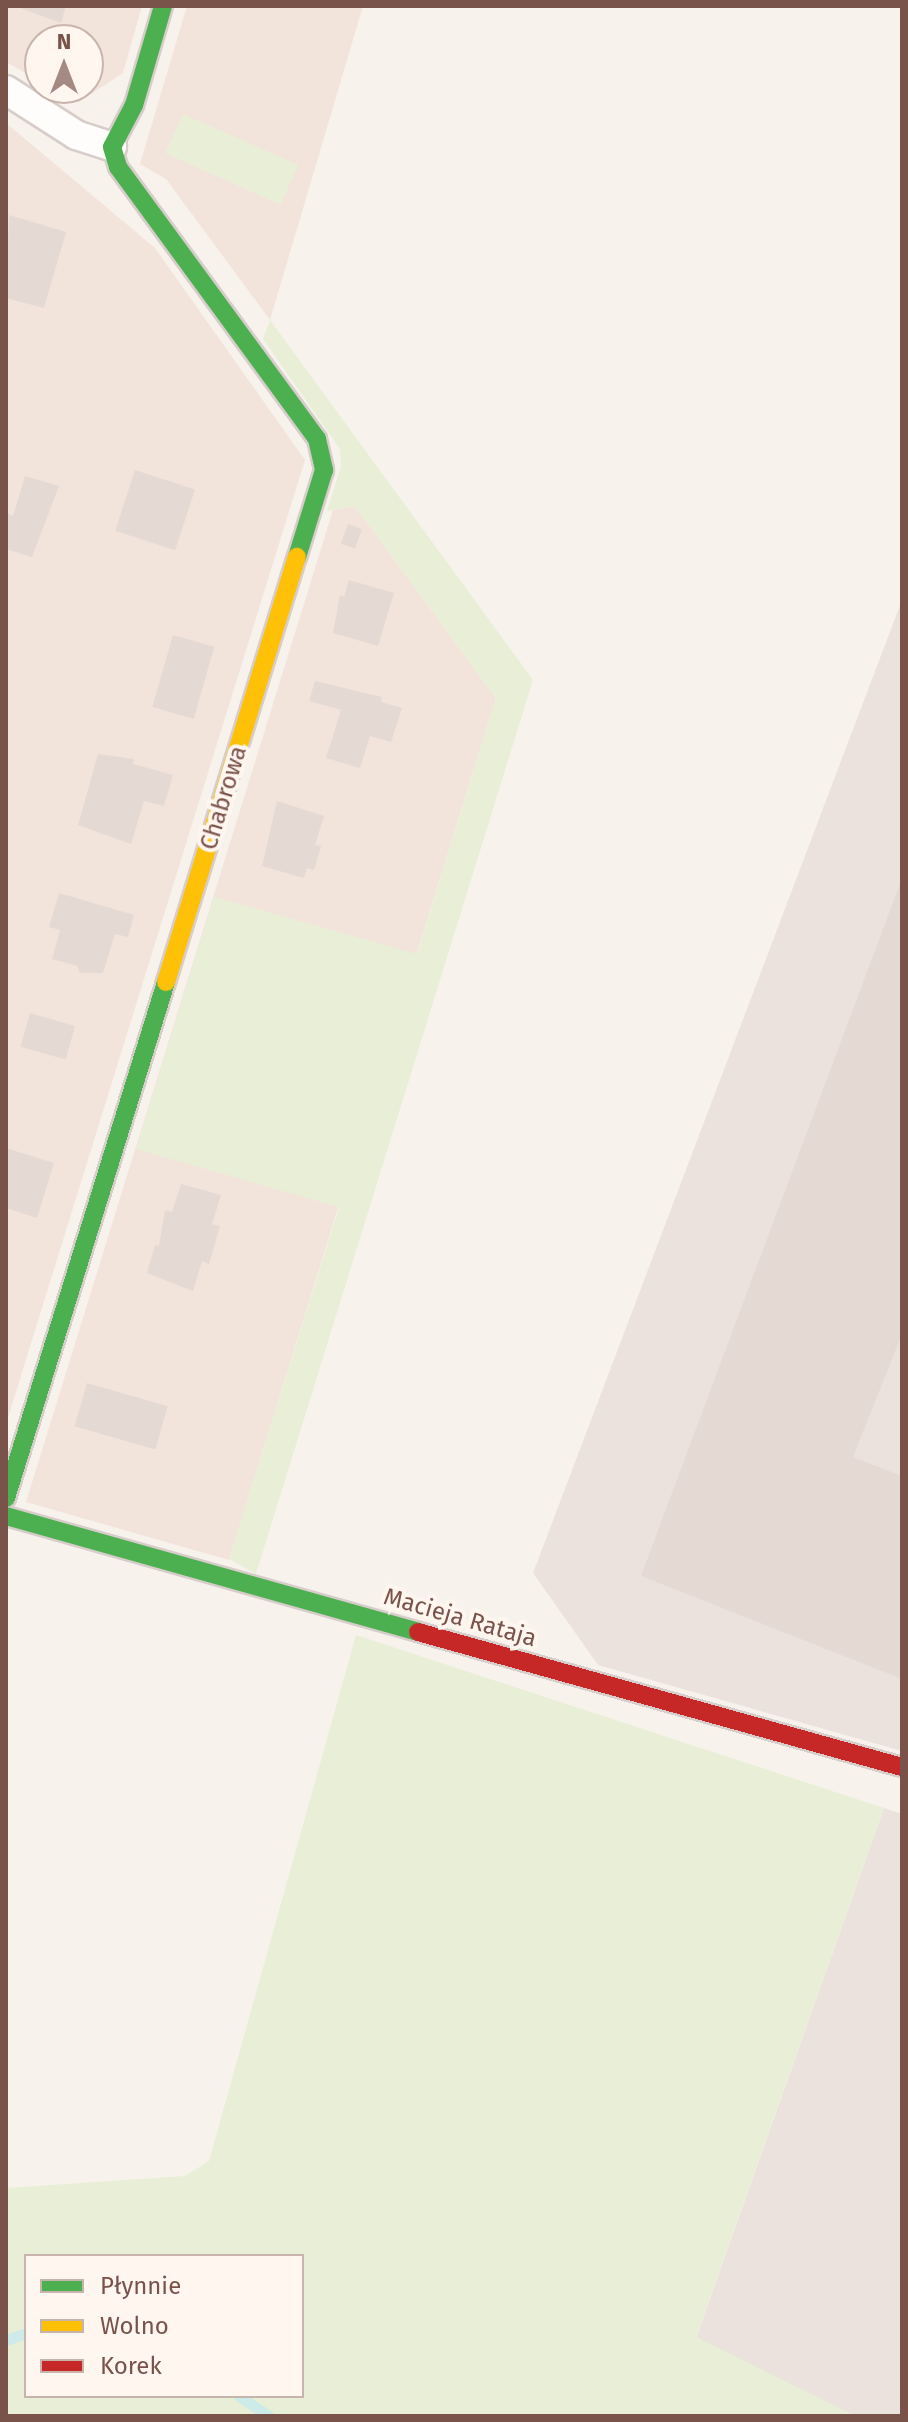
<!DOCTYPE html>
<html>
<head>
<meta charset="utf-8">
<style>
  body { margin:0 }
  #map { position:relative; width:908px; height:2422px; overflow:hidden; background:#f8f2ed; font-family:"Fira Sans",sans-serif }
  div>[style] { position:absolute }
  .residential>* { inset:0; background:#f2e4db }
  .industrial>* { inset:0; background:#ebe2dd }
  .green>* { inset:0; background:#e9efd7; transform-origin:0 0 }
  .stream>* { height:11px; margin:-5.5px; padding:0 5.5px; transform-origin:5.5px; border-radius:5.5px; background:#cdebe9 }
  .building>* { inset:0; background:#e5d9d4; transform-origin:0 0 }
  .roads { filter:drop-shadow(2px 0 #d7cdca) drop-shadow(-2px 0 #d7cdca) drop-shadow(0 2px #d7cdca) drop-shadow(0 -2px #d7cdca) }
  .street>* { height:28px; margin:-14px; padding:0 14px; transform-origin:14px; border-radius:14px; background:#fefdfc }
  .fast>* { height:18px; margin:-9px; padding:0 9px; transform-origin:9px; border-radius:9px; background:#4caf50 }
  .slow>* { height:18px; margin:-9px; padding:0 9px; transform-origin:9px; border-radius:9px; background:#ffc107 }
  .jam>* { height:18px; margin:-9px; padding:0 9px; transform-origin:9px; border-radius:9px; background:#c62828 }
  span { translate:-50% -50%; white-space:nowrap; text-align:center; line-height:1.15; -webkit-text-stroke:8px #fff6ef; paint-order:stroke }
  .street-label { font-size:24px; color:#79524a }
  .frame { position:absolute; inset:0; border:8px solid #79524a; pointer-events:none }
  .legend { position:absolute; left:24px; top:2254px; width:280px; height:144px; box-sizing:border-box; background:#fff6ef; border:2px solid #c9b4ad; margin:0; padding:10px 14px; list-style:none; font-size:24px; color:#79524a }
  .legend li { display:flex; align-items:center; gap:16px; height:40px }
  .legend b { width:40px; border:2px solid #c9b4ad }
  .north { position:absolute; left:24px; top:24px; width:80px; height:80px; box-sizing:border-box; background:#fff6ef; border:2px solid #c9b4ad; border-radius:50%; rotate:0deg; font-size:22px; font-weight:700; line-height:32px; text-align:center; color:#79524a }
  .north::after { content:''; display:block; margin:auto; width:28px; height:36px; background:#a58a83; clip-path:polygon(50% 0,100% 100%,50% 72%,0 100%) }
</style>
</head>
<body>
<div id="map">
  <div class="residential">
    <div style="clip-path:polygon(6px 6px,142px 6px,123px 73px,79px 102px,53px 88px,88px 88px,88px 40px,40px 40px,40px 81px,6px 62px)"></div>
    <div style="clip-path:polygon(187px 6px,363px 6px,270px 320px,166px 179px,140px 164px)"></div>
    <div style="clip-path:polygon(6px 123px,155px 248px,305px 460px,6px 1424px)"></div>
    <div style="clip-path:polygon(355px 506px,496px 698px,229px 1560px,26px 1502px,333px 510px)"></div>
  </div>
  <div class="industrial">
    <div style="clip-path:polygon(902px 600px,902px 1751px,598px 1665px,533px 1573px)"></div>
    <div style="clip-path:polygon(884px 1808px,902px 1814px,902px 2416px,855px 2416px,696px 2338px)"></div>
  </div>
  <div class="green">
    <div style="left:183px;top:114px;width:126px;height:43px;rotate:24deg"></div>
    <div style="clip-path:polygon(270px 320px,533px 680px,256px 1574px,229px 1559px,339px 1207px,136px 1149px,214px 897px,417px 954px,496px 698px,355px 506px,327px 511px,341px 466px,340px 449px,263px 339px)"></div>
    <div style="clip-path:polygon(evenodd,356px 1635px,884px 1808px,696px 2337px,855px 2416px,6px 2416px,6px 2188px,185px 2176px,209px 2161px,356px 1635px,302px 2256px,302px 2396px,26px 2396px,26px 2256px,302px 2256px)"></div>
  </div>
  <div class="stream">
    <div style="left:6px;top:2340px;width:21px;rotate:-19deg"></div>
    <div style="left:239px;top:2396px;width:36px;rotate:34deg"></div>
  </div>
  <div class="building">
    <div style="clip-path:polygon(15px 6px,66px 6px,61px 23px)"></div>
    <div style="clip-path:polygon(9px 215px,66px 232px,44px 308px,6px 298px)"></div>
    <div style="left:135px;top:470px;width:63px;height:64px;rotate:18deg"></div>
    <div style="clip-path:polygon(25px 476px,59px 486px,32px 557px,6px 549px,6px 513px,13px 516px)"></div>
    <div style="left:348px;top:524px;width:15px;height:21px;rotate:20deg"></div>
    <div style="clip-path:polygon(349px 580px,394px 593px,378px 646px,333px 633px,340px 595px,344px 597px)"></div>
    <div style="left:173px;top:635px;width:43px;height:75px;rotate:16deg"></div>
    <div style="clip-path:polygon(315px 681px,382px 697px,381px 702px,402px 708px,391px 742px,370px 736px,360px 768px,326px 758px,341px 710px,309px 701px)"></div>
    <div style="clip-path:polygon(98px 754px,134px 759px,133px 764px,173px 775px,164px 806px,144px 801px,131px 844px,78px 825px)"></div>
    <div style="clip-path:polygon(277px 801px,324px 816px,315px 845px,321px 846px,314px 870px,307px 868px,304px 878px,262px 866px)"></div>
    <div style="clip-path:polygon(902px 878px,902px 1334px,853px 1457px,902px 1476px,902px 1679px,641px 1576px)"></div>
    <div style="clip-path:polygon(59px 893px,134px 915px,128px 937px,115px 934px,103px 973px,80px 973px,77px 966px,52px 959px,60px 930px,49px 927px)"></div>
    <div style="left:30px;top:1013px;width:47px;height:35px;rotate:16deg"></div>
    <div style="clip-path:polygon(6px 1148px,54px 1163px,37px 1218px,6px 1208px)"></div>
    <div style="clip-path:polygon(181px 1184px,221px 1195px,212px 1224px,220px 1226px,209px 1264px,202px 1261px,193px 1291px,147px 1273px,155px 1245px,159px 1246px,165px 1210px,172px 1212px)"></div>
    <div style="left:87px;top:1383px;width:84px;height:45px;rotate:16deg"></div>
  </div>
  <div class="roads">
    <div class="street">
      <div style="left:6px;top:90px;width:83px;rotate:32.7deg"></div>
      <div style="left:76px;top:135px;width:38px;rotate:18deg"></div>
    </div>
    <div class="fast">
      <div style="left:163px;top:6px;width:103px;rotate:106.3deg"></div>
      <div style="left:134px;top:105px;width:47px;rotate:117.6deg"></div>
      <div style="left:112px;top:147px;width:21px;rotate:73deg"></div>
      <div style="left:118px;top:167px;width:337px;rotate:53.8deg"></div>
      <div style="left:317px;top:439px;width:32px;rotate:77deg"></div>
      <div style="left:324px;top:470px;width:91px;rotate:107.2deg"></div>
      <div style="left:6px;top:1498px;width:540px;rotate:-72.77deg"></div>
      <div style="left:6px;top:1516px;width:428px;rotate:15.7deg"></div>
    </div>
    <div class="slow">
      <div style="left:166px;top:982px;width:445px;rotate:-72.9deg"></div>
    </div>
    <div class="jam">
      <div style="left:418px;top:1632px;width:502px;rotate:15.59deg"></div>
    </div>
  </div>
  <div class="street-label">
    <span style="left:224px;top:798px;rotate:-73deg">Chabrowa</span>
    <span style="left:460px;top:1618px;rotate:16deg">Macieja Rataja</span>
  </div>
  <div class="frame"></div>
  <ul class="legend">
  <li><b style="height:10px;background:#4caf50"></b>Płynnie</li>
  <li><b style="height:10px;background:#ffc107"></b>Wolno</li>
  <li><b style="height:10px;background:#c62828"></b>Korek</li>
  </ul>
  <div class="north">N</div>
</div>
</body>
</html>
